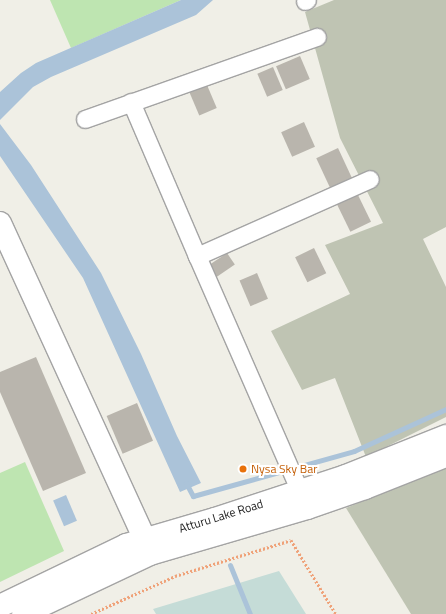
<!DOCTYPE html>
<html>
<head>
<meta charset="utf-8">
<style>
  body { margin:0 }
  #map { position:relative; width:446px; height:614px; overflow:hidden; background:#f0efe7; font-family:"Titillium Web",sans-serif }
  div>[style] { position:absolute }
  .construction>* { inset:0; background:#bfc4b3 }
  .grass>* { inset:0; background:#bee5b1 }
  .wetland>* { inset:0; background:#c5dcd7 }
  .water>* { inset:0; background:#abc3d9; transform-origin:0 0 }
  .stream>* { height:5px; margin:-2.5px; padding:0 2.5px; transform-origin:2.5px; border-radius:2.5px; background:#abc3d9 }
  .building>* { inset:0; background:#b9b5ad; transform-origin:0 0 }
  .path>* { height:2.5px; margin-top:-1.25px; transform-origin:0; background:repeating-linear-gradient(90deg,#efa279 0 2px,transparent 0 4px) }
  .roads { filter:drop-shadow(1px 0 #a4a4a4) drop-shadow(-1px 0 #a4a4a4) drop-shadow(0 1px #a4a4a4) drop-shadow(0 -1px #a4a4a4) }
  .minor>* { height:17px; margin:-8.5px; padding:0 8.5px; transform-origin:8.5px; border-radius:8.5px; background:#fff }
  .tertiary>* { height:22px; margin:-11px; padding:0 11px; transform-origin:11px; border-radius:11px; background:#fff }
  .dots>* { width:11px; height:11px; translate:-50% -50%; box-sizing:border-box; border:2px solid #fff; border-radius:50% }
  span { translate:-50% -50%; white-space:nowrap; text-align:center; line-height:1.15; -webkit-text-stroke:4px #fff; paint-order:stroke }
  .food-label { font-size:12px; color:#c56008 }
  .left { translate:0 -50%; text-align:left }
  .street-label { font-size:12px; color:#202020 }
</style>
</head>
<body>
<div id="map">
  <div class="construction">
    <div style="clip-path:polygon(334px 0,446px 0,446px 227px,423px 239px,446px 287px,446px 417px,366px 457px,335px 378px,302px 390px,271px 331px,350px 294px,325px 245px,383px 223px,340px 138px,305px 12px)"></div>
    <div style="clip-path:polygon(446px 467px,446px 614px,411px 614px,346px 508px)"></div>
  </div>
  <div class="grass">
    <div style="clip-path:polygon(50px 0,181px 0,71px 48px)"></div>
    <div style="clip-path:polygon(25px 462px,64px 551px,0 582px,0 473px)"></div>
  </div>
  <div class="wetland">
    <div style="clip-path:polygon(279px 571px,306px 614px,156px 614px,153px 609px)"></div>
  </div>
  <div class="water">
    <div style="clip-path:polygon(181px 0,213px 0,196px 15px,51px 77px,33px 87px,0 120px,0 92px,21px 73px,36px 63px)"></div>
    <div style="clip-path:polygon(0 124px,31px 165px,101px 273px,141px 354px,177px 436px,201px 483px,180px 492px,83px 278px,0 156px)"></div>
    <div style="left:66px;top:495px;width:28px;height:14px;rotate:67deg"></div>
  </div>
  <div class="stream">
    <div style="left:186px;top:483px;width:15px;rotate:62deg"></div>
    <div style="left:193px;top:496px;width:167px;rotate:-15.6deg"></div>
    <div style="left:354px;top:451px;width:101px;rotate:-24.5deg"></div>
    <div style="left:230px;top:565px;width:53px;rotate:67.8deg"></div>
  </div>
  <div class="building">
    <div style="left:300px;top:56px;width:25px;height:26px;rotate:67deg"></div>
    <div style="left:273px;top:67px;width:25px;height:17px;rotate:67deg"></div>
    <div style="left:207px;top:85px;width:25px;height:19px;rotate:67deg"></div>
    <div style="left:304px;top:122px;width:27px;height:25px;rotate:66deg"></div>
    <div style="left:338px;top:148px;width:33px;height:24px;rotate:65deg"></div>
    <div style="left:357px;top:193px;width:32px;height:23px;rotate:64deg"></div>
    <div style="left:314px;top:248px;width:28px;height:21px;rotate:64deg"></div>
    <div style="left:227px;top:253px;width:14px;height:22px;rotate:56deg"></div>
    <div style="left:257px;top:273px;width:28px;height:19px;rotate:67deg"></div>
    <div style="clip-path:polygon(36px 357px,86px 473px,43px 491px,0 392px,0 372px)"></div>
    <div style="left:137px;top:403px;width:41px;height:33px;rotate:67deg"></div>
  </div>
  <div class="path">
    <div style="left:91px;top:614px;width:92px;rotate:-24.3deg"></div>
    <div style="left:175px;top:576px;width:121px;rotate:-17.2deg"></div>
    <div style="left:291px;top:540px;width:87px;rotate:58.7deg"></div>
  </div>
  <div class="roads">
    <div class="minor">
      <div style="left:305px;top:1px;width:2px;rotate:-27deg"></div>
      <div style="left:131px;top:102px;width:168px;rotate:66.8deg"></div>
      <div style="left:85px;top:119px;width:246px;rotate:-19.5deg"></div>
      <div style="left:305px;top:503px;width:270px;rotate:-113.6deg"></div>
      <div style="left:197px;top:256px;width:189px;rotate:-24deg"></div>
    </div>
    <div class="tertiary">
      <div style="left:0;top:223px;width:348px;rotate:65.4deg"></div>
      <div style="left:0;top:606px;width:140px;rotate:-25.8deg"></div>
      <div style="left:126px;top:545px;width:93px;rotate:-16.3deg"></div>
      <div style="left:215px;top:519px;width:138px;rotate:-18.2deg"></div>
      <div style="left:346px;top:476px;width:108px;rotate:-21.8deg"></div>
      <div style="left:23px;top:614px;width:140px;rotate:-25.3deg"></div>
      <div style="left:150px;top:554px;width:164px;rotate:-16.3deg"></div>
      <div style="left:307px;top:508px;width:61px;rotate:-19deg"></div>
      <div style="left:365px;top:488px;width:87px;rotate:-21.6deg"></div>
    </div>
  </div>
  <div class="dots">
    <div style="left:243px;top:469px;background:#e8710a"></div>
  </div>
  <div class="food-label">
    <span class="left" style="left:251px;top:469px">Nysa Sky Bar</span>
  </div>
  <div class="street-label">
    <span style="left:221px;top:516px;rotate:-17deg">Atturu Lake Road</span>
  </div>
</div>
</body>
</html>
